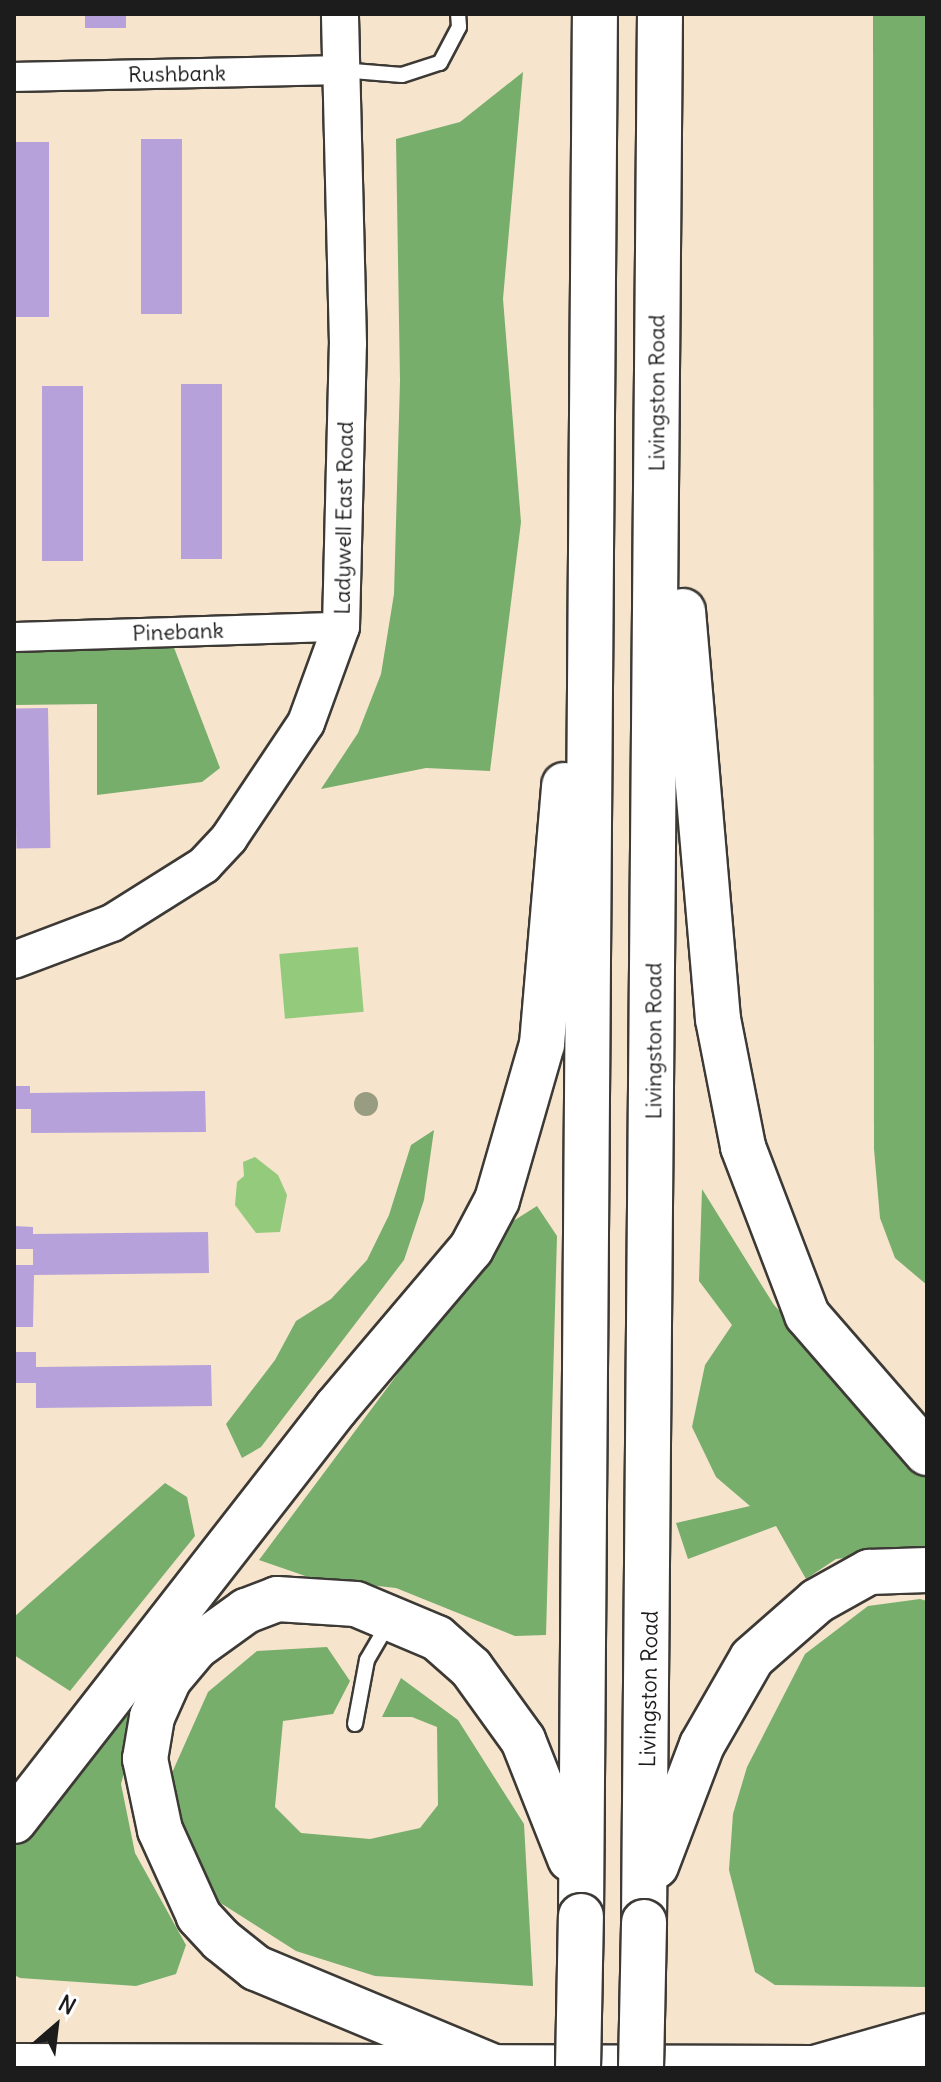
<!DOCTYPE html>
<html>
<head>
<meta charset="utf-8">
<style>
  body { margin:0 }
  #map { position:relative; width:941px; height:2082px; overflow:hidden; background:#f6e4cc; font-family:Delius,sans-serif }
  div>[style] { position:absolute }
  .green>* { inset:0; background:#94ca7c; transform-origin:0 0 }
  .forest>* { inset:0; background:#77ae6c }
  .building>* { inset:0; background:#b6a1db; transform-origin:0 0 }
  .roads { filter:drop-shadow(2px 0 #3d3a36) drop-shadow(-2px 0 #3d3a36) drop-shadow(0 2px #3d3a36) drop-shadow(0 -2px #3d3a36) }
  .service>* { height:14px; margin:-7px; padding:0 7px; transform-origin:7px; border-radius:7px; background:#fff }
  .minor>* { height:28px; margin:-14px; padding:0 14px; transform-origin:14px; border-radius:14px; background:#fff }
  .tertiary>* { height:36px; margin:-18px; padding:0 18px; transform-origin:18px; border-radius:18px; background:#fff }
  .primary>* { height:44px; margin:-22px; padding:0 22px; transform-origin:22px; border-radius:22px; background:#fff }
  .bridges { filter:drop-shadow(2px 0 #3d3a36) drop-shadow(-2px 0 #3d3a36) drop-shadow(0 2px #3d3a36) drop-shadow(0 -2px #3d3a36) }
  .primary-bridge>* { height:44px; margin:-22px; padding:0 22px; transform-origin:22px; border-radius:22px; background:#fff }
  .trees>* { width:24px; height:24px; margin:-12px; border-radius:50%; background:#989c80 }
  span { translate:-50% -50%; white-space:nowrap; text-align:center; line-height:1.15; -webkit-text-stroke:8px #fff; paint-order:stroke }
  .street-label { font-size:22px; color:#1c1c1c }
  .frame { position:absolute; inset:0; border:16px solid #1c1c1c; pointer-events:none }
  .north { position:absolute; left:16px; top:1986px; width:80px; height:80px; -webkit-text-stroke:6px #fff; paint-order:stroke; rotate:28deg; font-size:22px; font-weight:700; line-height:32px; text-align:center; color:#1c1c1c }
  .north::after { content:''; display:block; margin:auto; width:28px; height:36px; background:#1c1c1c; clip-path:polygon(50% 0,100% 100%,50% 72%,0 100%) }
</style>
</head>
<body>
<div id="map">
  <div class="green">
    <div style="left:358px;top:947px;width:65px;height:79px;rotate:85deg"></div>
    <div style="clip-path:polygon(255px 1157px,278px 1175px,287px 1195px,280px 1232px,256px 1233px,235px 1205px,237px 1182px,244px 1176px,243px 1162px)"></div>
  </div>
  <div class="forest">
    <div style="clip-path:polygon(873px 14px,927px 14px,927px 1285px,895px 1258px,880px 1218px,874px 1149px)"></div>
    <div style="clip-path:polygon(523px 72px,503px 299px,521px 522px,490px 771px,426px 768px,321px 789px,358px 733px,381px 674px,394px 594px,400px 381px,396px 139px,460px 122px)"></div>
    <div style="clip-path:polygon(173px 645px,220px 768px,202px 782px,97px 795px,97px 704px,14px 705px,14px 651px)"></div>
    <div style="clip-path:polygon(434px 1130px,424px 1200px,404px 1260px,261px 1447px,242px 1458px,226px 1424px,275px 1360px,296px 1321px,331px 1299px,367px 1260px,389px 1215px,411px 1145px)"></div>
    <div style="clip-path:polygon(702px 1189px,774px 1305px,927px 1471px,927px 1548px,836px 1559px,806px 1579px,776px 1526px,688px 1559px,676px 1523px,750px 1506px,716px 1477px,692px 1427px,705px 1365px,732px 1325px,699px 1281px)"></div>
    <div style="clip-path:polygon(537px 1206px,557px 1236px,546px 1635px,515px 1636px,396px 1588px,314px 1579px,259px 1560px,510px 1223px)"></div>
    <div style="clip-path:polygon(165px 1483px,187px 1497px,195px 1536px,70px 1691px,14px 1655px,14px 1617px)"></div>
    <div style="clip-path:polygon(920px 1599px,927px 1601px,927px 1987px,775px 1985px,755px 1972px,729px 1870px,733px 1814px,747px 1767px,805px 1654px,868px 1606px)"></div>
    <div style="clip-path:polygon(327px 1647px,350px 1681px,333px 1714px,283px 1721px,275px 1807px,301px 1833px,370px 1839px,420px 1828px,438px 1805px,437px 1727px,412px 1717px,382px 1717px,401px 1678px,458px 1720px,524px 1824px,533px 1986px,375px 1976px,296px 1951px,219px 1902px,178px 1839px,171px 1775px,208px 1692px,257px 1651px)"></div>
    <div style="clip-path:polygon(118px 1712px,137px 1723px,121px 1784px,135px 1853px,186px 1945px,176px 1974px,136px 1986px,20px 1978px,14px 1975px,14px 1846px)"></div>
  </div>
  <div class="building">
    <div style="left:85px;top:14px;width:41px;height:14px"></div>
    <div style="left:141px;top:139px;width:41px;height:175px"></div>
    <div style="left:14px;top:142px;width:35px;height:175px"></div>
    <div style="left:181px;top:384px;width:41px;height:175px"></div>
    <div style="left:42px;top:386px;width:41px;height:175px"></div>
    <div style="left:48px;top:708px;width:140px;height:34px;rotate:89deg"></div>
    <div style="clip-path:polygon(14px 1086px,30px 1086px,30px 1093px,205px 1091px,206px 1132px,31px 1133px,31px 1109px,14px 1109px)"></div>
    <div style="clip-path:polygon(14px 1226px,33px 1227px,33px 1234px,208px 1232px,209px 1273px,34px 1275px,33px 1327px,14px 1327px,14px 1265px,33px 1265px,33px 1249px,14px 1249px)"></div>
    <div style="clip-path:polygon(14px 1352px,36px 1352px,36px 1367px,211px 1365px,212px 1406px,36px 1408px,36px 1383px,14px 1383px)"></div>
  </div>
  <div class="roads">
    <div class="service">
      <div style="left:341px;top:70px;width:61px;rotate:4.7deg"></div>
      <div style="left:402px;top:75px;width:40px;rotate:-18deg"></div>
      <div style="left:440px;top:63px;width:41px;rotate:-62.2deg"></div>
      <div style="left:459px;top:27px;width:13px;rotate:-94deg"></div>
      <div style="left:355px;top:1724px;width:65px;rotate:-79.4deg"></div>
      <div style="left:367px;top:1660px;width:42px;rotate:-59.7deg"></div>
    </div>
    <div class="minor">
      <div style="left:14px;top:77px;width:327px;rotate:-1.2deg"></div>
      <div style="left:14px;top:637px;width:327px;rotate:-1.8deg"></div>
    </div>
    <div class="tertiary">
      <div style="left:14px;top:960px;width:105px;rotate:-20.7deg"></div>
      <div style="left:112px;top:923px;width:109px;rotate:-32.2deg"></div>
      <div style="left:204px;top:865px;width:37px;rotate:-47deg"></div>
      <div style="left:229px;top:838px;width:138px;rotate:-56.2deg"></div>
      <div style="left:306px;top:723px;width:102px;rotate:-70deg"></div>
      <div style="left:341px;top:627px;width:283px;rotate:-88.6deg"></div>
      <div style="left:348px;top:344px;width:330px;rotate:-91.4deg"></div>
      <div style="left:849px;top:2068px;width:78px"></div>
    </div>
    <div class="primary">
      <div style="left:683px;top:611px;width:409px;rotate:85.1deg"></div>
      <div style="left:718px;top:1019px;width:130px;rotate:78.9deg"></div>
      <div style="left:743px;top:1147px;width:180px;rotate:69.1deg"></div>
      <div style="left:807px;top:1315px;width:183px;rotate:49deg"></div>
      <div style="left:14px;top:1821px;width:524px;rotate:-52.06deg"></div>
      <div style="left:336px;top:1408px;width:209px;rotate:-49.7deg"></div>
      <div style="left:471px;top:1249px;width:55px;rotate:-62deg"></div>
      <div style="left:497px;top:1200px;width:162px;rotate:-73.9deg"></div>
      <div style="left:542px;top:1044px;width:260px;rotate:-85.1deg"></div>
      <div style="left:656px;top:1866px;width:129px;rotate:-69.2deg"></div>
      <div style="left:702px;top:1745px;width:100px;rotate:-60.1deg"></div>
      <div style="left:752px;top:1658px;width:86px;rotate:-41.2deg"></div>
      <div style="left:817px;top:1601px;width:60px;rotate:-29.1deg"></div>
      <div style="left:869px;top:1572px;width:58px;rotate:-2deg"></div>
      <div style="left:581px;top:1916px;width:1902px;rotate:-89.58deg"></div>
      <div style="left:644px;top:1922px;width:1908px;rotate:-89.52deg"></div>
      <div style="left:14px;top:2066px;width:802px;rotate:0.14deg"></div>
      <div style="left:494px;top:2067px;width:258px;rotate:-157.4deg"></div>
      <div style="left:256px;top:1968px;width:45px;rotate:-141.3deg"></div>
      <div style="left:221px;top:1940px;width:33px;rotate:-133deg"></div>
      <div style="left:199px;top:1916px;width:94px;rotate:-114.4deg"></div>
      <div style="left:160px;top:1830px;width:73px;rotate:-101.9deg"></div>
      <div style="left:145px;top:1759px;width:43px;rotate:-80.5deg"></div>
      <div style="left:152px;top:1717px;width:42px;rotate:-65.9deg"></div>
      <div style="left:169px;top:1679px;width:42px;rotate:-49.8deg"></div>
      <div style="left:196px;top:1647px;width:62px;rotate:-35.8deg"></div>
      <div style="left:246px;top:1611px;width:33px;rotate:-21deg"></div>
      <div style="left:277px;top:1599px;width:79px;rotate:3.6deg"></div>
      <div style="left:356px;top:1604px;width:88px;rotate:22.8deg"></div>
      <div style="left:437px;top:1638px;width:45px;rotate:41.4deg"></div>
      <div style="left:471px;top:1668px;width:89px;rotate:54.2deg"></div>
      <div style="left:523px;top:1740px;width:128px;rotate:68.4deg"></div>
      <div style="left:815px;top:2068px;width:116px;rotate:-15.9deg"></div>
    </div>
  </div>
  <div class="bridges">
    <div class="primary-bridge">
      <div style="left:578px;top:2068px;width:152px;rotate:-88.9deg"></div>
      <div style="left:641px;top:2068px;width:146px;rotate:-88.8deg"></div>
    </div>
  </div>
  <div class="trees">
    <div style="left:366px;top:1104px"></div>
  </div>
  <div class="street-label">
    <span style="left:177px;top:74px;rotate:-1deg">Rushbank</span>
    <span style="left:657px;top:393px;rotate:-90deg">Livingston Road</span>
    <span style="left:344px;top:518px;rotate:-89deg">Ladywell East Road</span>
    <span style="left:178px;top:632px;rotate:-2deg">Pinebank</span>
    <span style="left:654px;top:1041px;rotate:-90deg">Livingston Road</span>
    <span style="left:649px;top:1689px;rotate:-89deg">Livingston Road</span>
  </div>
  <div class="frame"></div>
  <div class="north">N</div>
</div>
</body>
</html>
